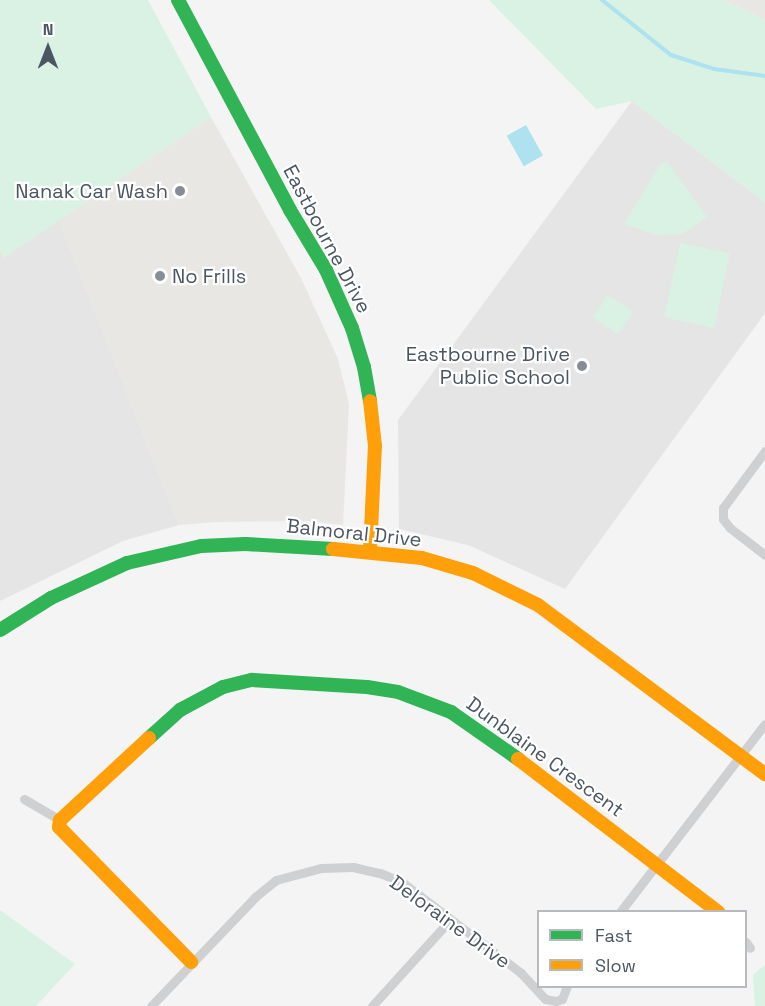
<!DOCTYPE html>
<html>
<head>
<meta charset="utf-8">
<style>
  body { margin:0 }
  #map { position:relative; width:765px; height:1006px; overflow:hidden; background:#f4f4f4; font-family:"Space Grotesk",sans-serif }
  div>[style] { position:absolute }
  .commercial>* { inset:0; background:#e8e7e3 }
  .education>* { inset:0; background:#e6e5e6 }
  .green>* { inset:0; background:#d9f2e3; transform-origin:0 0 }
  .water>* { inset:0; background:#aee2f0; transform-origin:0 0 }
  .stream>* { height:4px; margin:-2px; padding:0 2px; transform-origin:2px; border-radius:2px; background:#aee2f0 }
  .street>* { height:9px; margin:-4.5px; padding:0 4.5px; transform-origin:4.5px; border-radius:4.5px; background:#ced0d2 }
  .fast>* { height:14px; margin:-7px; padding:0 7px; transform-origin:7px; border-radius:7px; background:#30b455 }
  .slow>* { height:14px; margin:-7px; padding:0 7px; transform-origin:7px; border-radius:7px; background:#ff9f0a }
  .dots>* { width:16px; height:16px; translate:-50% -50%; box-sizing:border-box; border:3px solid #fff; border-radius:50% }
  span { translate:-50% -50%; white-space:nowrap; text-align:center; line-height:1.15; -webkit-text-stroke:4.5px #fff; paint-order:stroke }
  .poi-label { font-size:20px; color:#4a5661 }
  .right { translate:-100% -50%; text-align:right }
  .left { translate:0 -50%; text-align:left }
  .street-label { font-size:20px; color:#4a5661 }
  .legend { position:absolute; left:537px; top:910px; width:210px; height:78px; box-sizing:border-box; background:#fff; border:2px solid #b7bbc0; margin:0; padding:8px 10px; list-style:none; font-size:18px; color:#4a5661 }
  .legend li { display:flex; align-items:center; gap:12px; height:30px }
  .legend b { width:30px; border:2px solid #b7bbc0 }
  .north { position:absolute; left:18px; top:18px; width:60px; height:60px; -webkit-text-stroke:4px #fff; paint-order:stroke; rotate:0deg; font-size:16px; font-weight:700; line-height:24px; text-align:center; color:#4a5661 }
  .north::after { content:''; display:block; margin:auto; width:21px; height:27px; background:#4a5661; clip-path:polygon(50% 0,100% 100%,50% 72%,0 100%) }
</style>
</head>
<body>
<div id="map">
  <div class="commercial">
    <div style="clip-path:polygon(723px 0,765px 0,765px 20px)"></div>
    <div style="clip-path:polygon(211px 117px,302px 280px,338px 359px,349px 404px,343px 525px,308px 521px,216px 522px,179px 525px,59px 220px)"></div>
  </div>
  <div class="education">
    <div style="clip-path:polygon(632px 101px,765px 202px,765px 313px,565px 589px,468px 545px,399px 529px,398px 420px)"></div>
    <div style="clip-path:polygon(59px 220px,179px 525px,123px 541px,0 601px,0 252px,4px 257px)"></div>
  </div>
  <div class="green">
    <div style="clip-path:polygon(0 0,148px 0,211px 117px,4px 258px,0 252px)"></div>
    <div style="clip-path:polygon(489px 0,723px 0,765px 20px,765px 202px,632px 101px,596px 109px)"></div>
    <div style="clip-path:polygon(662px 162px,668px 163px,707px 217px,682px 234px,656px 235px,624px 224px)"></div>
    <div style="left:680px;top:243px;width:51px;height:76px;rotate:12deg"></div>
    <div style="left:608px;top:295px;width:30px;height:27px;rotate:34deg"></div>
    <div style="clip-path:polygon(0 910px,75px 964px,36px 1006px,0 1006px)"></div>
    <div style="clip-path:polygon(765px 965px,765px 1006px,755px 1006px,753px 975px)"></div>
  </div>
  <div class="water">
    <div style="left:526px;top:125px;width:35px;height:22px;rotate:61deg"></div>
  </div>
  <div class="stream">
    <div style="left:602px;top:0;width:88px;rotate:38.6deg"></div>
    <div style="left:671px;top:55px;width:45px;rotate:18deg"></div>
    <div style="left:714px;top:69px;width:51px;rotate:7.8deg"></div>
  </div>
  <div class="street">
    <div style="left:765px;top:451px;width:71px;rotate:126.4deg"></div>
    <div style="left:723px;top:508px;width:11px;rotate:90deg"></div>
    <div style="left:723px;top:519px;width:11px;rotate:52deg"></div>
    <div style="left:730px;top:528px;width:44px;rotate:37.6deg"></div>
    <div style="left:24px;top:799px;width:42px;rotate:30.3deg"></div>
    <div style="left:620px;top:912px;width:237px;rotate:-52.4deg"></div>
    <div style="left:746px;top:942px;width:7px;rotate:56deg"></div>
    <div style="left:151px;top:1006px;width:151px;rotate:-46.3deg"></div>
    <div style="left:255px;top:897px;width:27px;rotate:-39deg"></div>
    <div style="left:276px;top:880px;width:47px;rotate:-14.9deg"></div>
    <div style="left:321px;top:868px;width:32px;rotate:-2deg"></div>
    <div style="left:353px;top:867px;width:28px;rotate:13deg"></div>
    <div style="left:380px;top:873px;width:24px;rotate:22deg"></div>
    <div style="left:402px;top:882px;width:150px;rotate:37.4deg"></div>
    <div style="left:521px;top:973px;width:35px;rotate:47deg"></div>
    <div style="left:545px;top:999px;width:11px;rotate:10deg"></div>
    <div style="left:556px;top:1001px;width:6px;rotate:-18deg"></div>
    <div style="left:562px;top:999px;width:14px;rotate:-69deg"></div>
    <div style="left:372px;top:1006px;width:116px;rotate:-47.8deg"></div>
  </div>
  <div class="fast">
    <div style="left:178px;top:0;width:238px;rotate:61.9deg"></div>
    <div style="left:290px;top:210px;width:70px;rotate:59deg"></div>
    <div style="left:326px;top:270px;width:64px;rotate:65.9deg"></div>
    <div style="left:352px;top:328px;width:41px;rotate:72.9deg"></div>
    <div style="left:364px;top:367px;width:35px;rotate:80deg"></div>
    <div style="left:0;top:630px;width:60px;rotate:-32.1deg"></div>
    <div style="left:51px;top:598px;width:84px;rotate:-24.7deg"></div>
    <div style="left:127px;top:563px;width:76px;rotate:-12.9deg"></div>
    <div style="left:201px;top:546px;width:44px;rotate:-2.6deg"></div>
    <div style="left:245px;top:544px;width:88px;rotate:3.3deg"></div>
    <div style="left:149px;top:738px;width:42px;rotate:-42.1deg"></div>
    <div style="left:180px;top:710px;width:49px;rotate:-28.1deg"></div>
    <div style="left:223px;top:687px;width:30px;rotate:-14deg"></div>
    <div style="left:252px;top:680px;width:115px;rotate:3.5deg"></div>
    <div style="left:367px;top:687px;width:31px;rotate:9deg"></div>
    <div style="left:398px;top:692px;width:57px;rotate:20.7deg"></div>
    <div style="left:451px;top:712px;width:82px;rotate:35deg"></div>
  </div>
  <div class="slow">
    <div style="left:333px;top:549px;width:89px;rotate:5.8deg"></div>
    <div style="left:422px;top:558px;width:53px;rotate:16.4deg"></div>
    <div style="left:473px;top:573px;width:72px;rotate:26.2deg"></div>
    <div style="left:538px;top:605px;width:283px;rotate:36.7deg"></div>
    <div style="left:370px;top:551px;width:105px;rotate:-87.3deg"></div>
    <div style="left:375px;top:446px;width:45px;rotate:-96.3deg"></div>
    <div style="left:149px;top:738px;width:121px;rotate:137.3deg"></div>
    <div style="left:60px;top:820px;width:7px;rotate:98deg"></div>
    <div style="left:59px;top:827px;width:189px;rotate:45.6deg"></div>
    <div style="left:518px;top:759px;width:252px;rotate:37.4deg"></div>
  </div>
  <div class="dots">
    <div style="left:180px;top:191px;background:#868d94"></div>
    <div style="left:160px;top:276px;background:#868d94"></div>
    <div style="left:582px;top:366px;background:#868d94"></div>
  </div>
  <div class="poi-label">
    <span class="right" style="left:168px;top:191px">Nanak Car Wash</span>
    <span class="left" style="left:172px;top:276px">No Frills</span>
    <span class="right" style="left:570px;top:366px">Eastbourne Drive<br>Public School</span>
  </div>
  <div class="street-label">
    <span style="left:327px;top:239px;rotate:62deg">Eastbourne Drive</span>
    <span style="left:354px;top:533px;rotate:6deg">Balmoral Drive</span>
    <span style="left:545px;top:757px;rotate:36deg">Dunblaine Crescent</span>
    <span style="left:450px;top:922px;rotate:36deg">Deloraine Drive</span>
  </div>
  <ul class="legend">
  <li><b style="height:8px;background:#30b455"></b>Fast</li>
  <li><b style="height:8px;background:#ff9f0a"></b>Slow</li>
  </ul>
  <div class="north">N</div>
</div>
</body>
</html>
